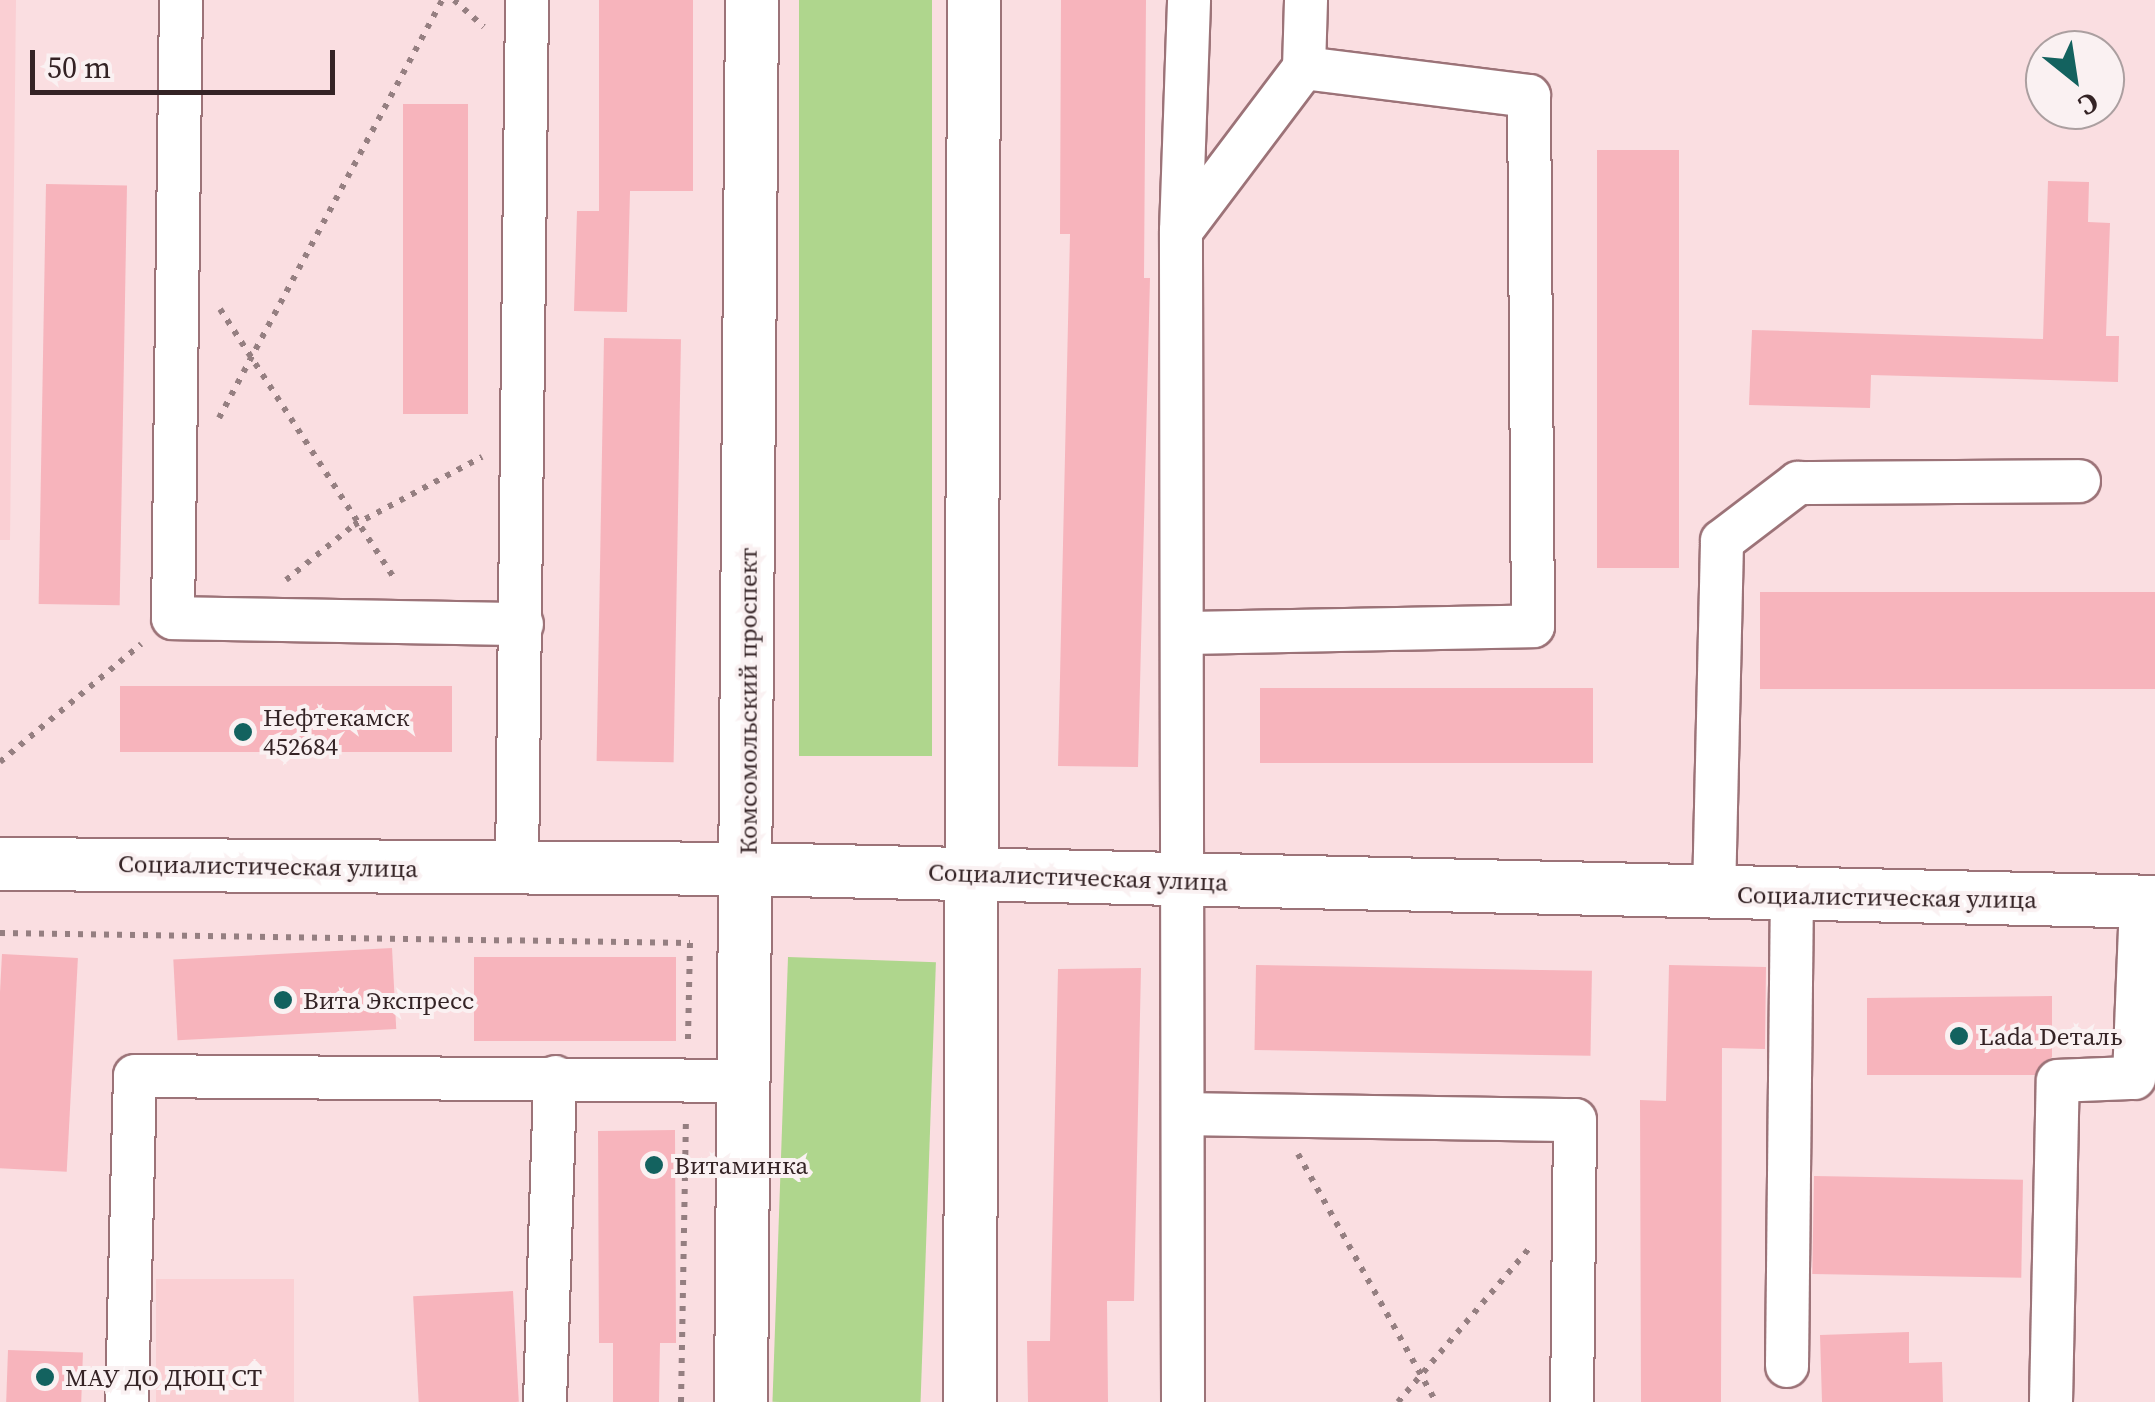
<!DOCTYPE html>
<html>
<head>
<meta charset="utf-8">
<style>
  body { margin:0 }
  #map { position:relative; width:2155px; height:1402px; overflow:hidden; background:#fadee1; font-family:"Source Serif 4",serif }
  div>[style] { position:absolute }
  .built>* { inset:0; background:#facfd3; transform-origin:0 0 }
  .green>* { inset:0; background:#afd68d; transform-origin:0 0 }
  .building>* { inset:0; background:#f7b4bc; transform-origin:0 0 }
  .path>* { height:6px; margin-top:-3px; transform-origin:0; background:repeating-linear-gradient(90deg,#957f81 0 5px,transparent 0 13px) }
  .roads { filter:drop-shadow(2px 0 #9c7378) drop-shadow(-2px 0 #9c7378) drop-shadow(0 2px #9c7378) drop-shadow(0 -2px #9c7378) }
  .minor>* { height:42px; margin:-21px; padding:0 21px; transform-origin:21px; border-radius:21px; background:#fff }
  .major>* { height:52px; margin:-26px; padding:0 26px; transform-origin:26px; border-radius:26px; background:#fff }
  .dots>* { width:28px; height:28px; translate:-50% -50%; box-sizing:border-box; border:5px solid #faf1f2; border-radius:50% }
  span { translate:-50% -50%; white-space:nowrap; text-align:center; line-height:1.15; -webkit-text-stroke:8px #faf1f2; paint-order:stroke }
  .street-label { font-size:25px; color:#342325 }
  .poi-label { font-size:25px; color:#342325 }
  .left { translate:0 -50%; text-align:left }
  .north { position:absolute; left:2025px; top:30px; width:100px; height:100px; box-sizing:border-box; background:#faf1f2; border:2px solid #ab9fa0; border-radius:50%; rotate:150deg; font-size:28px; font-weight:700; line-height:40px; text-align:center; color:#342325 }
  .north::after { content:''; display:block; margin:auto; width:35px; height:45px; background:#13625f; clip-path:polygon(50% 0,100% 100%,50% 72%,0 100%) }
  .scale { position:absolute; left:30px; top:50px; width:305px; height:45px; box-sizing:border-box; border:5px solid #342325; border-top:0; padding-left:12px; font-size:30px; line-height:35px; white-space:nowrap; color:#342325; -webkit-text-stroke:8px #faf1f2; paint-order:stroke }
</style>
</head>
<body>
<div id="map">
  <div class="built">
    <div style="clip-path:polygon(0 0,16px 0,10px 540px,0 540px)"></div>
    <div style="left:156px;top:1279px;width:138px;height:123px"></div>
  </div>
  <div class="green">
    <div style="left:799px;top:0;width:133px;height:756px"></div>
    <div style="left:788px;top:957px;width:148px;height:445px;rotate:2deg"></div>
  </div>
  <div class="building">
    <div style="clip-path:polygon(599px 0,693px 0,693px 191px,630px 191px,627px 312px,574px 311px,577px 211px,599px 211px)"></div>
    <div style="clip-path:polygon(1061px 0,1146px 0,1144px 278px,1150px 278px,1138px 767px,1058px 766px,1070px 234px,1060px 234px)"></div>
    <div style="left:403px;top:104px;width:65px;height:310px"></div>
    <div style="left:1597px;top:150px;width:82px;height:418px"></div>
    <div style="clip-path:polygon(2048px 181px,2089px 182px,2088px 222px,2110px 223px,2106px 336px,2119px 336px,2118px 382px,1871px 375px,1870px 408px,1749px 405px,1752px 330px,2043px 339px)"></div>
    <div style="left:46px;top:184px;width:81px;height:420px;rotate:1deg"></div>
    <div style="left:604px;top:338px;width:77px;height:423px;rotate:1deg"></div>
    <div style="left:1760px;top:592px;width:395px;height:97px"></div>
    <div style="left:452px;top:686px;width:66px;height:332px;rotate:90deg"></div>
    <div style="left:1593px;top:688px;width:75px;height:333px;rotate:90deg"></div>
    <div style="left:392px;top:948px;width:81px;height:219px;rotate:87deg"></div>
    <div style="left:2px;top:954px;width:76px;height:214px;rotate:3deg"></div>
    <div style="left:474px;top:957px;width:202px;height:84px"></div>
    <div style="left:1256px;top:965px;width:336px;height:85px;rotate:1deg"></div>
    <div style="clip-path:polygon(1669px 965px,1766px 967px,1765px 1049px,1722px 1048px,1721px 1402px,1641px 1402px,1640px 1100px,1666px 1101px)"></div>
    <div style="clip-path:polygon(1141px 968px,1134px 1301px,1107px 1301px,1108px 1402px,1028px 1402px,1027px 1341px,1050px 1341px,1058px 969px)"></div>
    <div style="clip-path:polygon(2052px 996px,2052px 1057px,2035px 1075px,1867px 1075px,1867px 998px)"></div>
    <div style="clip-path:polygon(675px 1130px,676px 1343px,660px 1343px,659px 1402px,613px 1402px,613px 1343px,599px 1343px,598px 1131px)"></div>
    <div style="left:1814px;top:1176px;width:209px;height:98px;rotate:1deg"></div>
    <div style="left:513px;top:1291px;width:111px;height:100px;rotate:87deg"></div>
    <div style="clip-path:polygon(1909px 1332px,1909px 1363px,1942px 1362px,1943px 1402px,1822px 1402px,1820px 1335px)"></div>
    <div style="left:8px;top:1350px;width:75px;height:52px;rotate:2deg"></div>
  </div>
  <div class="path">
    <div style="left:454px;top:0;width:40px;rotate:42deg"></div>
    <div style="left:220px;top:309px;width:323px;rotate:57.1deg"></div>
    <div style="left:219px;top:418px;width:474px;rotate:-61.9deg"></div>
    <div style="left:286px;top:580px;width:87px;rotate:-39deg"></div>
    <div style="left:354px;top:525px;width:145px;rotate:-28deg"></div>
    <div style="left:0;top:762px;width:184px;rotate:-39.9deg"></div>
    <div style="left:0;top:933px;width:690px;rotate:0.83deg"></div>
    <div style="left:690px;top:943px;width:98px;rotate:91.2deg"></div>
    <div style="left:1298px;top:1154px;width:284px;rotate:60.9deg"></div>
    <div style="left:681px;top:1402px;width:284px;rotate:-89deg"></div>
    <div style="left:1398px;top:1402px;width:206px;rotate:-49.5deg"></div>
  </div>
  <div class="roads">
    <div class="minor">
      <div style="left:181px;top:0;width:618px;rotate:90.74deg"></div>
      <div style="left:173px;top:618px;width:349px;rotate:1deg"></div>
      <div style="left:1181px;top:231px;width:204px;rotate:-53deg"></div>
      <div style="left:1304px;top:68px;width:68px;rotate:-88.3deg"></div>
      <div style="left:1183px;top:633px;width:350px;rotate:-1.1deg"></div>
      <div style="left:1533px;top:626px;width:530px;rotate:-90.43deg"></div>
      <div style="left:1529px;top:96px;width:227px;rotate:-172.9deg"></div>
      <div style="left:517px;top:869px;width:869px;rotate:-89.34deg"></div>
      <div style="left:1714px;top:895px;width:354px;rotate:-88.7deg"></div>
      <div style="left:1722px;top:541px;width:96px;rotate:-37.3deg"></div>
      <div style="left:1798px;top:483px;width:281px;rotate:-0.4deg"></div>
      <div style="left:1186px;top:1114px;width:389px;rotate:0.9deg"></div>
      <div style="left:1575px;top:1120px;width:282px;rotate:90.6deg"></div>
      <div style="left:1787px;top:1366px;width:470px;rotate:-89.4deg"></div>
      <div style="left:127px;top:1402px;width:326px;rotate:-88.6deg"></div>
      <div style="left:135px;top:1076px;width:612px;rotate:0.47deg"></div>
      <div style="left:545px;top:1402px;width:325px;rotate:-88.2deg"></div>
      <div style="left:1183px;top:1402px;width:1171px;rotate:-90.1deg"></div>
      <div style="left:1181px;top:231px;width:231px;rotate:-88deg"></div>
      <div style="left:2051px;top:1402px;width:321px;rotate:-88.8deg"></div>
      <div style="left:2058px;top:1081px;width:76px;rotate:-2.3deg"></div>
      <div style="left:2134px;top:1078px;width:177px;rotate:-87.7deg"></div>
    </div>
    <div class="major">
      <div style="left:0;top:864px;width:748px;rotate:0.38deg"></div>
      <div style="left:748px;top:869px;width:1407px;rotate:1.34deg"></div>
      <div style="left:741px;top:1402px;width:1402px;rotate:-89.55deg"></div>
      <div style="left:970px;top:1402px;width:1402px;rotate:-89.84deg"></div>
    </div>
  </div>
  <div class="dots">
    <div style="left:243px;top:732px;background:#13625f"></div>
    <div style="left:283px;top:1000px;background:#13625f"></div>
    <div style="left:1959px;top:1036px;background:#13625f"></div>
    <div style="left:654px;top:1165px;background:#13625f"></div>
    <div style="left:45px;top:1377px;background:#13625f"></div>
  </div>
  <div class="street-label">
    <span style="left:748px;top:701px;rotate:-90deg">Комсомольский проспект</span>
    <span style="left:268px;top:866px;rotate:1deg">Социалистическая улица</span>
    <span style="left:1078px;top:877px;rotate:2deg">Социалистическая улица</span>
    <span style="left:1887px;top:897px;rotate:1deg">Социалистическая улица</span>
  </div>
  <div class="poi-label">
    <span class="left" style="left:263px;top:732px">Нефтекамск<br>452684</span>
    <span class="left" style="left:303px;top:1000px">Вита Экспресс</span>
    <span class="left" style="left:1979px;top:1036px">Lada Dеталь</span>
    <span class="left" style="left:674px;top:1165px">Витаминка</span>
    <span class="left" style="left:65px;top:1377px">МАУ ДО ДЮЦ СТ</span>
  </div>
  <div class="north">С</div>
  <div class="scale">50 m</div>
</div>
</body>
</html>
